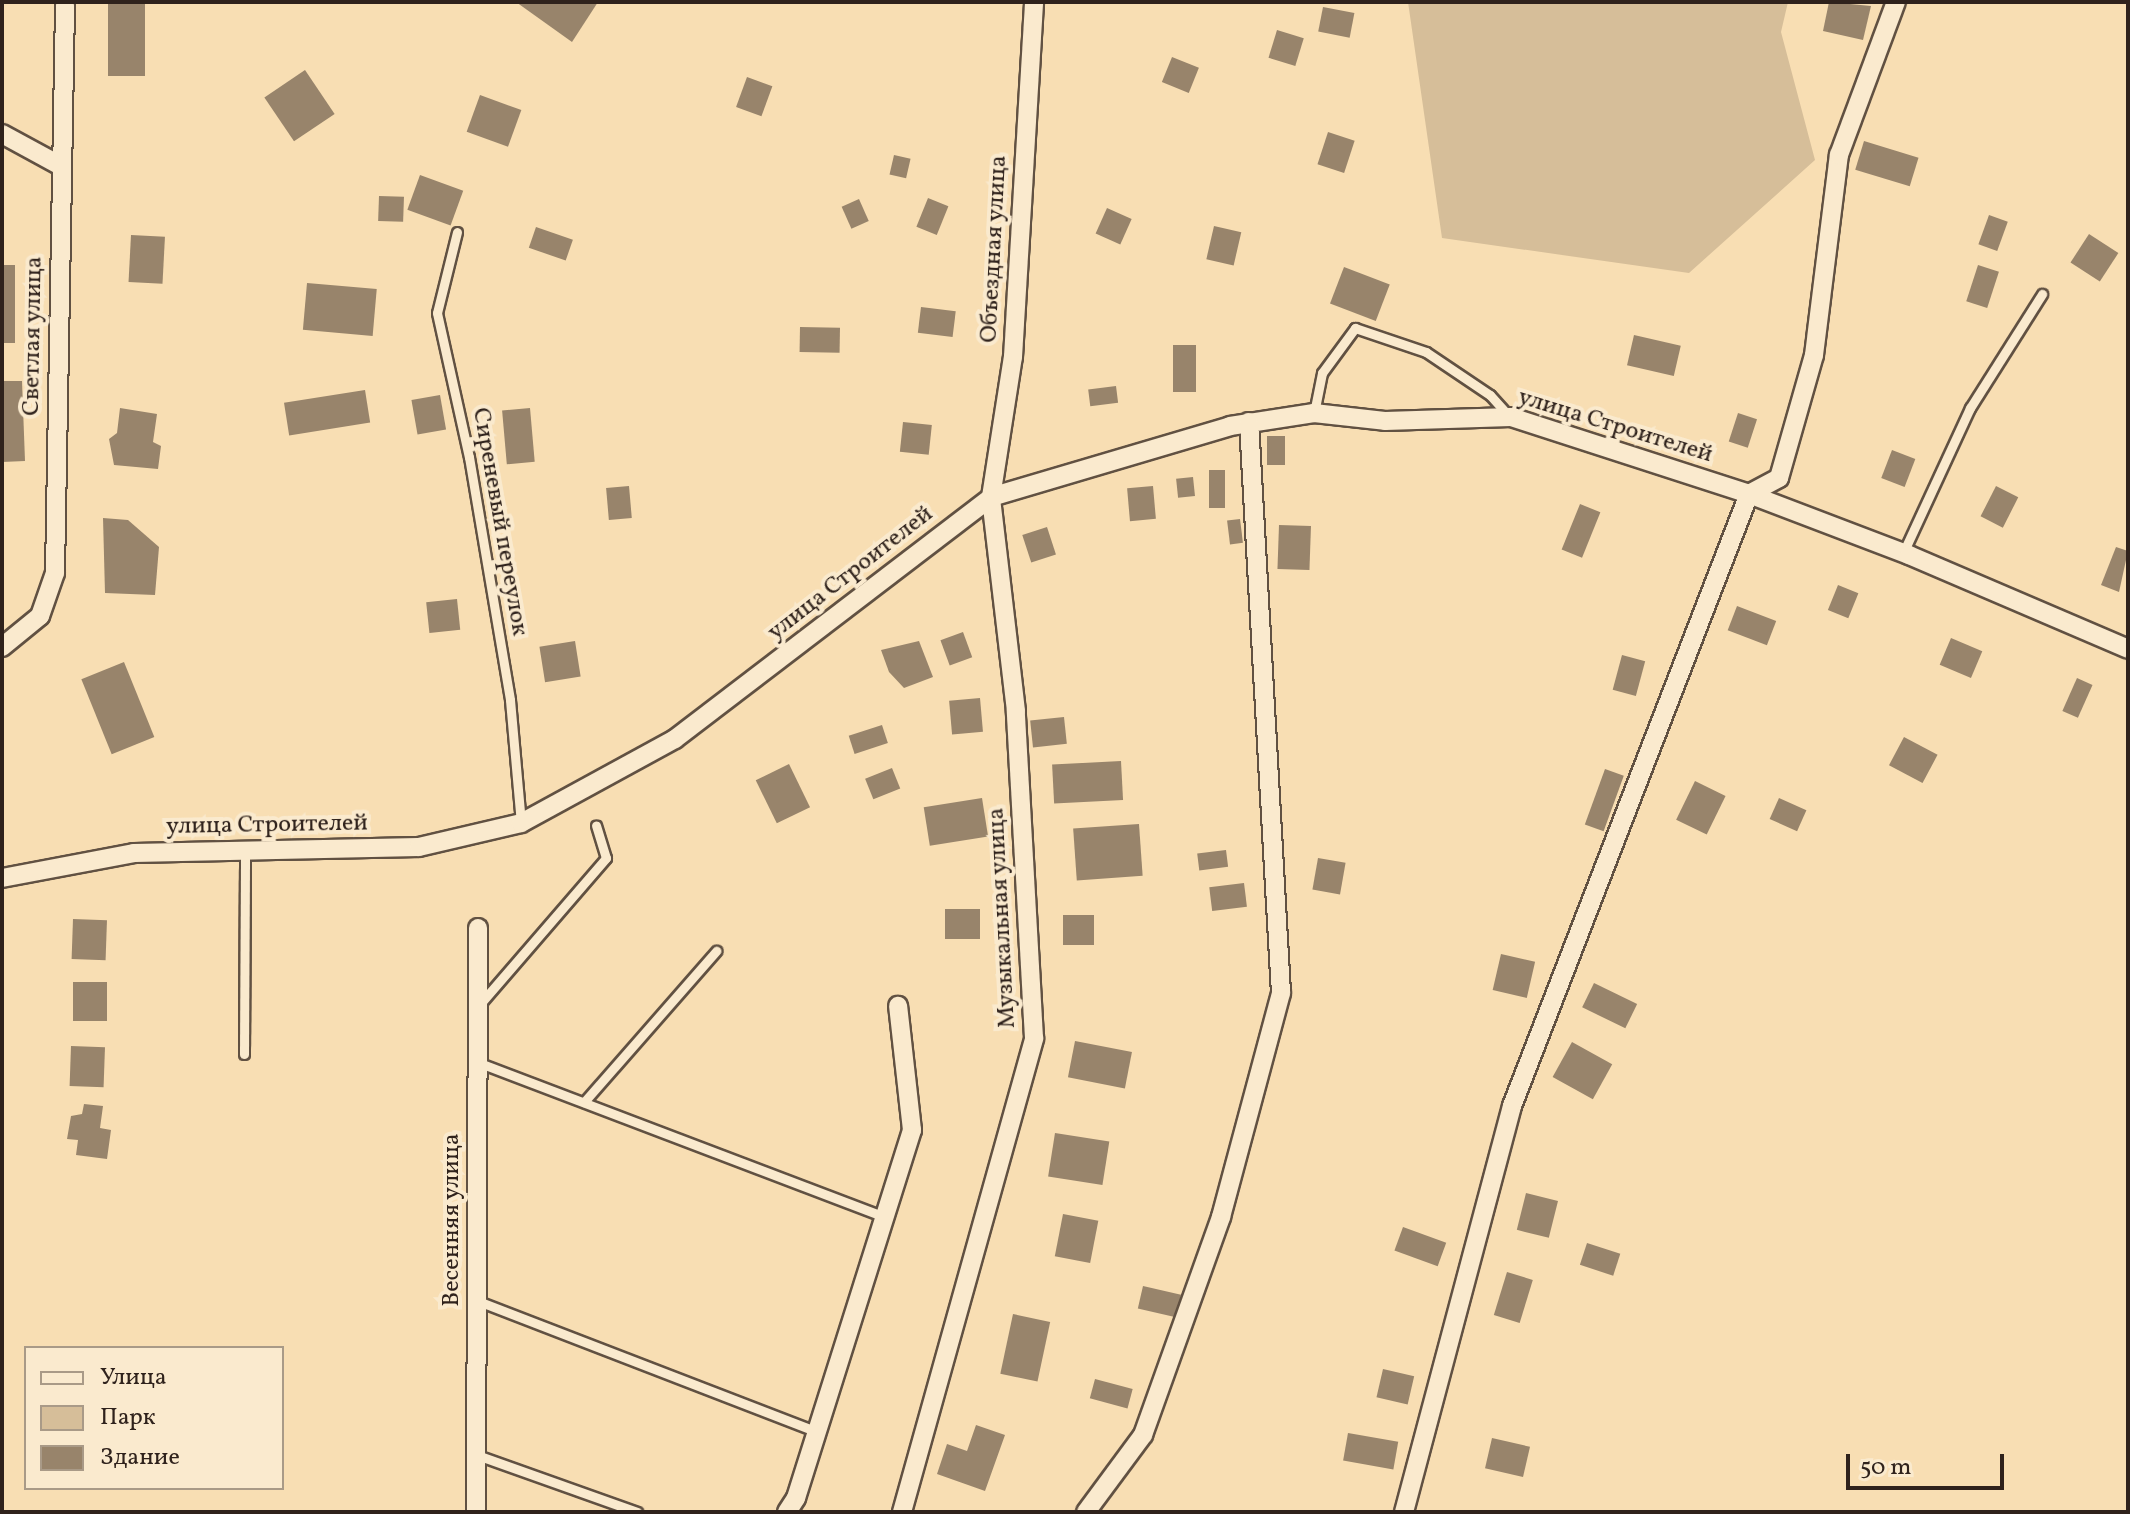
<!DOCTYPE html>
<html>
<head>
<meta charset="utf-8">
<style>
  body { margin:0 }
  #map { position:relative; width:2130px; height:1514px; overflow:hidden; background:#f8deb3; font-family:Vollkorn,serif }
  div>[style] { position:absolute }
  .green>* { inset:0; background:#d6be99 }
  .building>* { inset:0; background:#98846b; transform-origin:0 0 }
  .roads { filter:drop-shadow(2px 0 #615142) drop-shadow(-2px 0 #615142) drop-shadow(0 2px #615142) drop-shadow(0 -2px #615142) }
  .service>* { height:9px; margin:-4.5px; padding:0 4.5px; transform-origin:4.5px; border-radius:4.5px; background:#faeace }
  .minor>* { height:18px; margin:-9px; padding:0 9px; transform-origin:9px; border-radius:9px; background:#faeace }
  span { translate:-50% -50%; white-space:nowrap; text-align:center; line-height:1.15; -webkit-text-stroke:8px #faeace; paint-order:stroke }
  .street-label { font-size:24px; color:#2f221c }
  .frame { position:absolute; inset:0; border:4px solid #2f221c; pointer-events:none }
  .legend { position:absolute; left:24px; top:1346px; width:260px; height:144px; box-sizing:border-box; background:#faeace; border:2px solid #a99a87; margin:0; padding:10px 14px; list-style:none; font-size:24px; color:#2f221c }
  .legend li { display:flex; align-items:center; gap:16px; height:40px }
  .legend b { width:40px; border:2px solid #a99a87 }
  .scale { position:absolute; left:1846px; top:1454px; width:158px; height:36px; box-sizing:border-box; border:4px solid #2f221c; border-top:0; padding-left:10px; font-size:24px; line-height:28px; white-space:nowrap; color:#2f221c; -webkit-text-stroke:6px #faeace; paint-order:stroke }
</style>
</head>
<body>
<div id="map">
  <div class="green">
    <div style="clip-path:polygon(1408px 2px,1788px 2px,1781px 32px,1815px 160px,1689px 273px,1442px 238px)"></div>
  </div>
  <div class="building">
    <div style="left:108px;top:2px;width:37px;height:74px"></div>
    <div style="clip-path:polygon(516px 2px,598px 2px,572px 42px)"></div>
    <div style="clip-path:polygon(1829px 2px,1871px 6px,1863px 40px,1823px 31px)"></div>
    <div style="left:1323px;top:7px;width:32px;height:25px;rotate:11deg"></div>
    <div style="left:1277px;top:30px;width:28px;height:29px;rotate:17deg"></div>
    <div style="left:1172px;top:57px;width:29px;height:27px;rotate:22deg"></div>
    <div style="left:305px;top:70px;width:53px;height:49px;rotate:56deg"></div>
    <div style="left:747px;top:77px;width:27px;height:32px;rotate:20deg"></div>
    <div style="left:480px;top:95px;width:44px;height:39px;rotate:20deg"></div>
    <div style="left:1328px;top:132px;width:28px;height:34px;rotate:18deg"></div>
    <div style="left:1864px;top:141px;width:57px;height:30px;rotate:17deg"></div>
    <div style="left:894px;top:155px;width:17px;height:20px;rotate:13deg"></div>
    <div style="left:420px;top:175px;width:46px;height:37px;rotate:20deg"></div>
    <div style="left:379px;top:196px;width:25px;height:25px;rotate:2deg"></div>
    <div style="left:928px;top:198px;width:22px;height:31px;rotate:22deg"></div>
    <div style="left:859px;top:199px;width:24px;height:19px;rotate:66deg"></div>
    <div style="left:1107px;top:208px;width:27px;height:28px;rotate:24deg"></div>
    <div style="left:1989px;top:215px;width:20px;height:31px;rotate:20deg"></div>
    <div style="left:1214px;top:226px;width:28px;height:34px;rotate:13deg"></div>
    <div style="left:536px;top:227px;width:39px;height:22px;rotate:19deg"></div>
    <div style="left:2089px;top:234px;width:35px;height:34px;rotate:33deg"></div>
    <div style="left:131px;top:235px;width:34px;height:47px;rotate:3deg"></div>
    <div style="left:2px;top:265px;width:13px;height:78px"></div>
    <div style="left:1978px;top:265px;width:22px;height:38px;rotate:18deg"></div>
    <div style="left:1344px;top:267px;width:49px;height:39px;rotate:21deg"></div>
    <div style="left:307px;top:283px;width:70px;height:47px;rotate:5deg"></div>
    <div style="left:921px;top:307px;width:35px;height:26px;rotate:7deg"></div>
    <div style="left:800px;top:327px;width:40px;height:25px;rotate:1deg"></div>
    <div style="left:1634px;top:335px;width:48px;height:31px;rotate:13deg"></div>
    <div style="left:1173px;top:345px;width:23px;height:47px"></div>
    <div style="clip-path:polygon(2px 381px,22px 381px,25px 461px,2px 462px)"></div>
    <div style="left:1116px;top:386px;width:17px;height:28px;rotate:83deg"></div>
    <div style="left:365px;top:390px;width:33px;height:82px;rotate:81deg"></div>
    <div style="left:440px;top:395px;width:35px;height:29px;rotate:80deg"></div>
    <div style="clip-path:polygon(120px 408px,157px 414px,153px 442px,161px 446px,158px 469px,114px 465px,109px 439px,117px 433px)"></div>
    <div style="left:530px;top:408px;width:54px;height:28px;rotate:85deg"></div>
    <div style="left:1738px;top:413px;width:20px;height:30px;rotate:18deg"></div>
    <div style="left:903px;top:422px;width:29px;height:30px;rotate:6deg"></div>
    <div style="left:1267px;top:436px;width:18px;height:29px"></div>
    <div style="left:1892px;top:450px;width:25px;height:30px;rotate:21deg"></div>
    <div style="left:1209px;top:470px;width:16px;height:38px"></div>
    <div style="left:1193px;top:477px;width:19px;height:17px;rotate:84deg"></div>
    <div style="left:629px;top:486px;width:32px;height:23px;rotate:85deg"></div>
    <div style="left:1153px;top:486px;width:33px;height:26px;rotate:85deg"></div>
    <div style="left:1996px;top:486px;width:25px;height:34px;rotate:27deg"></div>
    <div style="left:1580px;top:504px;width:22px;height:49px;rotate:22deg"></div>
    <div style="clip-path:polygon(103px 518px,128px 520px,159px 547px,155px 595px,105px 593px)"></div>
    <div style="left:1240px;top:519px;width:24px;height:13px;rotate:83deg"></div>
    <div style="left:1279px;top:525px;width:32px;height:44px;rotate:2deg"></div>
    <div style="left:1047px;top:527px;width:29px;height:26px;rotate:72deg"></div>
    <div style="clip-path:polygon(2116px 547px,2128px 551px,2119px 592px,2101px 585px)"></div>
    <div style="left:1838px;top:585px;width:22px;height:27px;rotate:22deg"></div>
    <div style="left:457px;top:599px;width:31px;height:31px;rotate:84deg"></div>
    <div style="left:1737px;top:606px;width:42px;height:26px;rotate:21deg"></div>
    <div style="left:963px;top:632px;width:27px;height:24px;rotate:70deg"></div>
    <div style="left:1951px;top:638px;width:34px;height:29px;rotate:23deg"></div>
    <div style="left:575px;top:641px;width:36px;height:36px;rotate:81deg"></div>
    <div style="clip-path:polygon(919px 641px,933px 677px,904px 688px,889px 672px,881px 650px)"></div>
    <div style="left:1622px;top:655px;width:24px;height:36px;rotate:15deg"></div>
    <div style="left:124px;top:662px;width:81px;height:46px;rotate:68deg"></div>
    <div style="left:2077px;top:678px;width:17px;height:36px;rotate:24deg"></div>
    <div style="left:980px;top:698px;width:34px;height:31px;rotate:85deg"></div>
    <div style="left:1064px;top:717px;width:27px;height:34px;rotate:84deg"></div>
    <div style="left:882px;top:725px;width:19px;height:35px;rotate:72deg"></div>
    <div style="left:1904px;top:737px;width:38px;height:32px;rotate:28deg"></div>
    <div style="left:1121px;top:761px;width:39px;height:69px;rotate:87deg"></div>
    <div style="left:789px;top:764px;width:48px;height:37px;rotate:64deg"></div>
    <div style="left:892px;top:768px;width:22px;height:29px;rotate:68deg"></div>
    <div style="left:1605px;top:769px;width:20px;height:59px;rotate:20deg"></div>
    <div style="left:1695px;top:781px;width:34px;height:43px;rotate:26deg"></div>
    <div style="left:982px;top:798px;width:39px;height:59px;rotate:81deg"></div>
    <div style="left:1779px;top:798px;width:30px;height:23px;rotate:24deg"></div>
    <div style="left:1139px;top:824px;width:52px;height:66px;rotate:86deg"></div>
    <div style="left:1226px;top:850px;width:17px;height:29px;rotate:83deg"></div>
    <div style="left:1318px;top:858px;width:28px;height:32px;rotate:10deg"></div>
    <div style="left:1244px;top:883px;width:24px;height:35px;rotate:83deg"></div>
    <div style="left:980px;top:909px;width:30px;height:35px;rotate:90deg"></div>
    <div style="left:1063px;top:915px;width:31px;height:30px"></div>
    <div style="left:73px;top:919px;width:34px;height:40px;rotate:2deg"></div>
    <div style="left:1501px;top:954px;width:35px;height:37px;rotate:13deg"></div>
    <div style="left:73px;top:982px;width:34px;height:39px"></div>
    <div style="left:1594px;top:983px;width:48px;height:27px;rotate:26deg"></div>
    <div style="left:1075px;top:1041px;width:58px;height:37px;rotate:11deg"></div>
    <div style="left:1572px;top:1042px;width:46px;height:40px;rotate:29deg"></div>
    <div style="left:71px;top:1046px;width:34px;height:40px;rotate:2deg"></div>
    <div style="clip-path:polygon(84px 1104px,103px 1106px,100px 1128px,111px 1130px,107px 1159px,76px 1155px,78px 1140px,67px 1139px,71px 1116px,82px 1114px)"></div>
    <div style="left:1055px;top:1133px;width:55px;height:44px;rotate:9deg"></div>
    <div style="left:1526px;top:1193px;width:33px;height:38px;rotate:14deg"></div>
    <div style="left:1063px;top:1214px;width:36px;height:43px;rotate:11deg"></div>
    <div style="left:1403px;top:1227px;width:46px;height:25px;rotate:20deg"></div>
    <div style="left:1587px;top:1243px;width:35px;height:23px;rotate:18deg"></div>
    <div style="left:1507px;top:1272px;width:27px;height:45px;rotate:17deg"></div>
    <div style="left:1143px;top:1286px;width:39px;height:23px;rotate:13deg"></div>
    <div style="left:1013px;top:1314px;width:38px;height:61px;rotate:12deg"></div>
    <div style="left:1383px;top:1369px;width:32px;height:29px;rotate:13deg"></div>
    <div style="left:1095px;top:1379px;width:39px;height:20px;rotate:15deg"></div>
    <div style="clip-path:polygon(976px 1425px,1005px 1435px,985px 1491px,937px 1474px,947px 1444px,967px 1451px)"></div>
    <div style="left:1348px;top:1433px;width:51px;height:28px;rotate:10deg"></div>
    <div style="left:1492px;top:1438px;width:39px;height:31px;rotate:13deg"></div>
  </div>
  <div class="roads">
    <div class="service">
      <div style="left:457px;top:232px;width:83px;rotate:103.9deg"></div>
      <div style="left:437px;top:313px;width:148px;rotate:77.5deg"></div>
      <div style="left:469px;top:457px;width:246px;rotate:80.4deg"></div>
      <div style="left:510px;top:700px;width:123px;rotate:84.9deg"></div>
      <div style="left:1314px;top:413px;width:41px;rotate:-78.7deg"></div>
      <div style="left:1322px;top:373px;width:56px;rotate:-53.7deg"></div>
      <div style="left:1355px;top:328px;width:75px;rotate:18.7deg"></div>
      <div style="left:1426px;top:352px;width:77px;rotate:33.9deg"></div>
      <div style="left:1490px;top:395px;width:27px;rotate:48deg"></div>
      <div style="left:1903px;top:553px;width:160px;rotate:-65.2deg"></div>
      <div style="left:1970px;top:408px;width:135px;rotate:-57.7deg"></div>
      <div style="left:480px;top:1004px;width:193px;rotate:-49.2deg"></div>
      <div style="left:606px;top:858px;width:34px;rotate:-107deg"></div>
      <div style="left:244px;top:1054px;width:203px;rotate:-89.7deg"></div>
      <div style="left:477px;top:1062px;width:436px;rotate:20.8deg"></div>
      <div style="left:584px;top:1102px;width:201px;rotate:-48.8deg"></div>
      <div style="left:478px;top:1301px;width:363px;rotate:21.1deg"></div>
      <div style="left:477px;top:1455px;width:170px;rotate:19.6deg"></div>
    </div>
    <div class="minor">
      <div style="left:2px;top:134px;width:67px;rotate:28.5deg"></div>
      <div style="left:2px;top:647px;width:49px;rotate:-39.2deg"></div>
      <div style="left:40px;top:616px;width:46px;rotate:-70.8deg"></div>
      <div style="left:55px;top:573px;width:568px;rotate:-88.99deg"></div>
      <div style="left:2px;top:878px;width:134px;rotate:-10.7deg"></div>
      <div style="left:134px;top:853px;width:285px;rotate:-1.2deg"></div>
      <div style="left:419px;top:847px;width:105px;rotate:-13.2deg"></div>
      <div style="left:521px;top:823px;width:175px;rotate:-28.6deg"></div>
      <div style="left:675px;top:739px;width:398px;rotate:-37.4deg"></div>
      <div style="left:991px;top:497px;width:249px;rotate:-16.5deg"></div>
      <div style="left:1230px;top:426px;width:85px;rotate:-8.8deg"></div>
      <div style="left:1314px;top:413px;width:71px;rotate:6.4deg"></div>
      <div style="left:1385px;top:421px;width:126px;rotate:-1.8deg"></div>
      <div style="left:1511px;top:417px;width:250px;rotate:17.9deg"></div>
      <div style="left:1749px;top:494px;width:171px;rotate:20.9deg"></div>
      <div style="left:1909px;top:555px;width:238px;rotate:23.2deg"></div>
      <div style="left:476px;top:1512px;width:584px;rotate:-89.8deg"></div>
      <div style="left:787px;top:1512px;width:17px;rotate:-57deg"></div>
      <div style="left:796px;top:1498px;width:386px;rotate:-72.5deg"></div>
      <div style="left:912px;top:1130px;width:125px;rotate:-96.4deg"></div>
      <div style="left:902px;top:1512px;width:492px;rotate:-74.4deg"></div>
      <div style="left:1034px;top:1038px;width:327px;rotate:-93.2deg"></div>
      <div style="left:1016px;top:711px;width:215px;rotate:-96.7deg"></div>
      <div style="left:991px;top:497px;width:142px;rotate:-81.1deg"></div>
      <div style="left:1013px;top:357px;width:356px;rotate:-86.6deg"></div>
      <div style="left:1086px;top:1512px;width:96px;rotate:-53.5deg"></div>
      <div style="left:1143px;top:1435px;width:232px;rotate:-70.3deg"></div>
      <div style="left:1221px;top:1217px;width:232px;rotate:-75deg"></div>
      <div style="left:1281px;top:993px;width:572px;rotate:-93.21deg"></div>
      <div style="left:1404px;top:1512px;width:420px;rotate:-75.1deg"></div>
      <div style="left:1512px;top:1106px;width:656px;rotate:-68.83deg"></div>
      <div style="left:1749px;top:494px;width:34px;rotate:-28deg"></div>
      <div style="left:1779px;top:478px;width:128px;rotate:-74.1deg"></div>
      <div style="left:1814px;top:355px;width:202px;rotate:-82.9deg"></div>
      <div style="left:1839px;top:155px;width:163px;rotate:-69.6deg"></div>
    </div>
  </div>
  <div class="street-label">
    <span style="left:995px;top:249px;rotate:-87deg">Объездная улица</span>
    <span style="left:34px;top:336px;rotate:-89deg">Светлая улица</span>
    <span style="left:1615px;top:427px;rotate:17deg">улица Строителей</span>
    <span style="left:499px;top:522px;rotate:80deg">Сиреневый переулок</span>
    <span style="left:851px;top:574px;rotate:-38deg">улица Строителей</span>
    <span style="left:267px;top:826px;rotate:-1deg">улица Строителей</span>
    <span style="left:1003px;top:918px;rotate:-93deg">Музыкальная улица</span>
    <span style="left:453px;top:1220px;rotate:-90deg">Весенняя улица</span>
  </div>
  <div class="frame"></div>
  <ul class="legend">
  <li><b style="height:10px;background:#faeace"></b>Улица</li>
  <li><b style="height:22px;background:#d6be99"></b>Парк</li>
  <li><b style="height:22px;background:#98846b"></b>Здание</li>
  </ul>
  <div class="scale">50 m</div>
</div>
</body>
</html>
